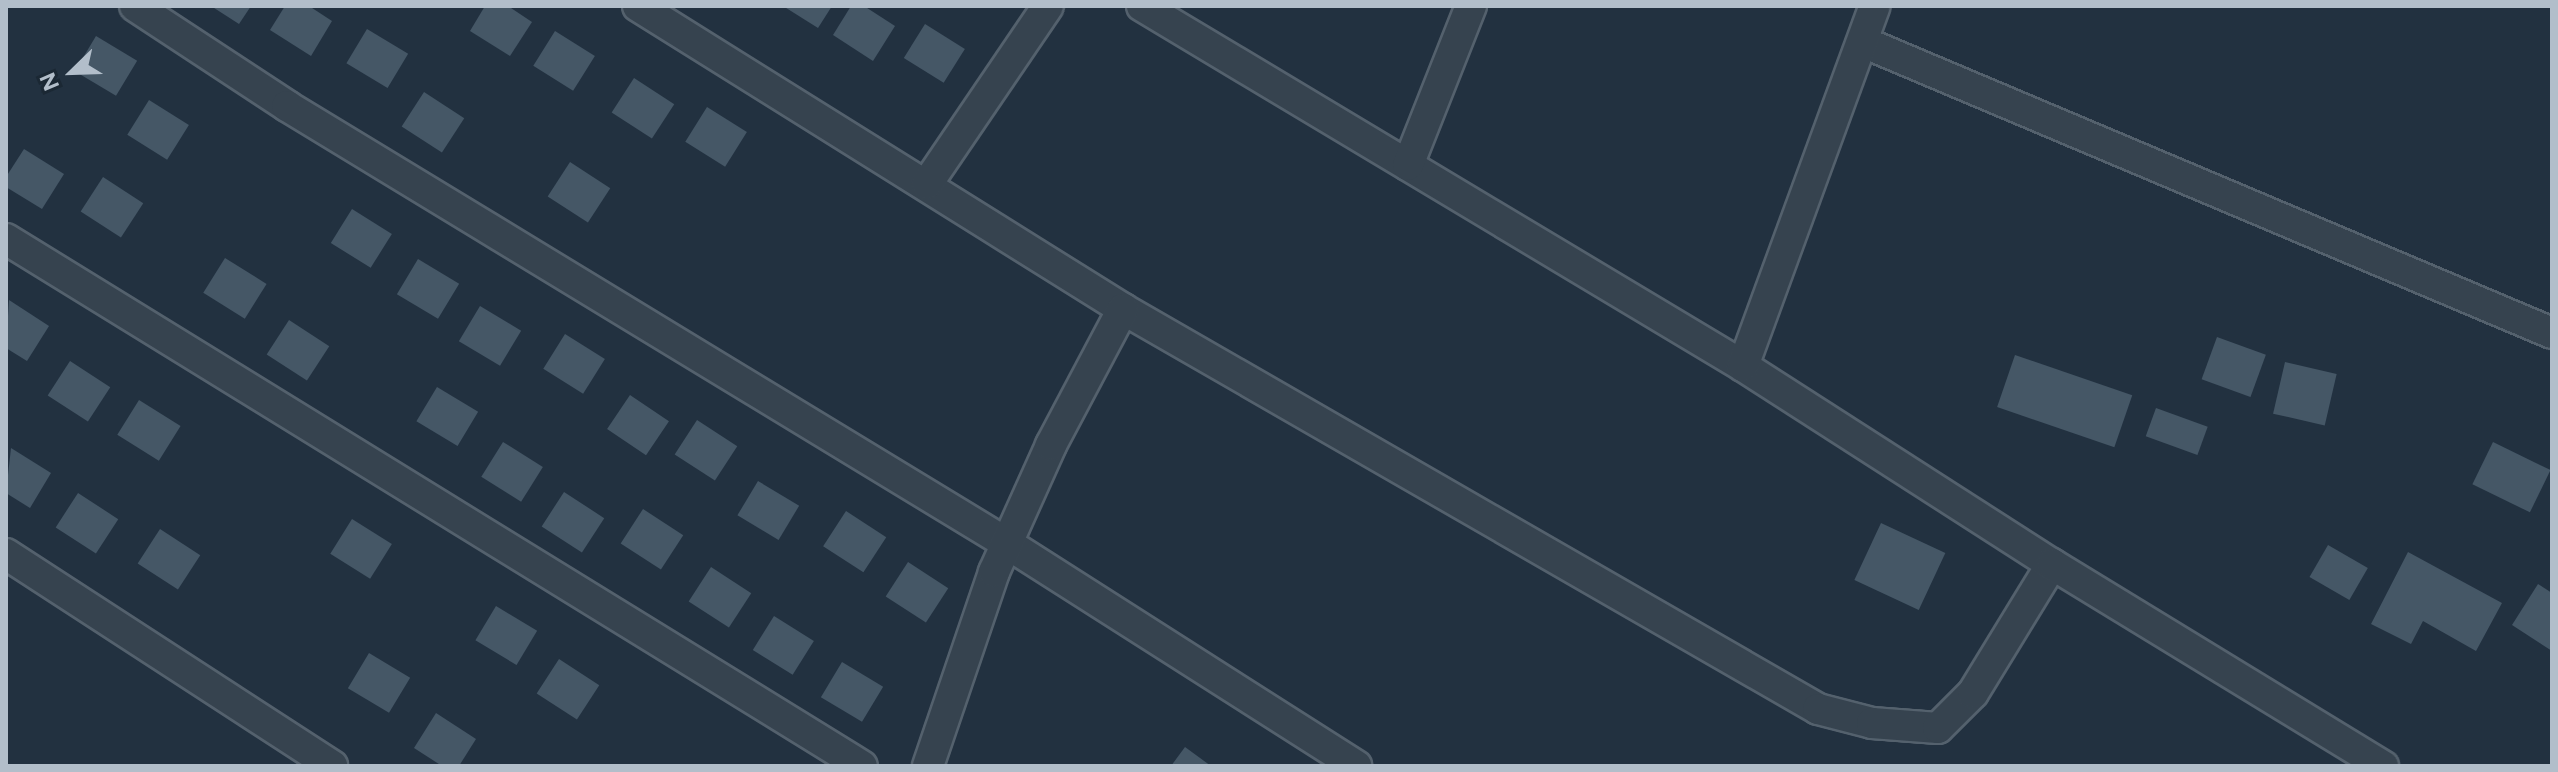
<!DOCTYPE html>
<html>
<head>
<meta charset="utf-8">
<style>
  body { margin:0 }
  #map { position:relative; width:2558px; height:772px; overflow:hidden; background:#223140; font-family:Figtree,sans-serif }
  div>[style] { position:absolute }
  .building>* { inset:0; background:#455766; transform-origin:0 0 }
  .roads { filter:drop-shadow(2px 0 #54616d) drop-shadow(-2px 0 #54616d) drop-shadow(0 2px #54616d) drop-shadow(0 -2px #54616d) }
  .street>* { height:30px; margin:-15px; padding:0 15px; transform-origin:15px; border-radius:15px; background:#36434f }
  span { translate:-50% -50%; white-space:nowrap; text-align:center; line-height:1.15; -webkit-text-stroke:6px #1b2834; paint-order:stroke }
  .frame { position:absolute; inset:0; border:8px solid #b2beca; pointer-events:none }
  .north { position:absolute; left:32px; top:32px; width:80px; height:80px; -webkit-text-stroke:6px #1b2834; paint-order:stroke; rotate:247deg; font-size:22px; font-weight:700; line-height:32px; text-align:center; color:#b2beca }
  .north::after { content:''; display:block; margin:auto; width:28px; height:36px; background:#b2beca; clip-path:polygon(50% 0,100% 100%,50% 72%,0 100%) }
</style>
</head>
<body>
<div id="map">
  <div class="building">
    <div style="clip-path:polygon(211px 6px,251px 6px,239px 24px)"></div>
    <div style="clip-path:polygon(285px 6px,309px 6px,332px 21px,311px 56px,270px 30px)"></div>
    <div style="clip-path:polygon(485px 6px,508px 6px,532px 22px,510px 56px,470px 31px)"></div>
    <div style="clip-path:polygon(783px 6px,832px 6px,818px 28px)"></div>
    <div style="clip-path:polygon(851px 6px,864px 6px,895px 26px,873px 61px,833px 35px)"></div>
    <div style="left:925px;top:24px;width:47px;height:40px;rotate:32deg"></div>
    <div style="left:367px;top:29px;width:48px;height:40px;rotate:31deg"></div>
    <div style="left:555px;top:31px;width:47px;height:41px;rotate:32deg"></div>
    <div style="left:96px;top:36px;width:48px;height:41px;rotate:31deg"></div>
    <div style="left:634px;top:78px;width:48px;height:41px;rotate:33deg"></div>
    <div style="left:424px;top:92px;width:48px;height:41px;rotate:33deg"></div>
    <div style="left:149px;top:100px;width:47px;height:41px;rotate:32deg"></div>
    <div style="left:707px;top:107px;width:47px;height:41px;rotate:32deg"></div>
    <div style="clip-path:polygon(24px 149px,64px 174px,42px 209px,6px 187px,6px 177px)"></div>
    <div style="left:570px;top:162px;width:48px;height:41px;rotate:33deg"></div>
    <div style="left:103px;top:177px;width:48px;height:41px;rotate:33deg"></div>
    <div style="left:352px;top:209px;width:47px;height:40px;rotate:32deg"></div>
    <div style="left:225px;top:258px;width:49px;height:41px;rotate:32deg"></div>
    <div style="left:418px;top:259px;width:48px;height:41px;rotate:31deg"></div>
    <div style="clip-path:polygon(9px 300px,49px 326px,27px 361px,6px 348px)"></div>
    <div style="left:480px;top:306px;width:48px;height:41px;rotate:31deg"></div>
    <div style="left:289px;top:320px;width:48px;height:41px;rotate:33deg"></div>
    <div style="left:565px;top:334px;width:47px;height:41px;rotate:32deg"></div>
    <div style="left:2217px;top:337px;width:52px;height:45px;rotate:20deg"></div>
    <div style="left:2015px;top:355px;width:124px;height:55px;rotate:19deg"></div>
    <div style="left:70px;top:361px;width:48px;height:41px;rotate:33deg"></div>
    <div style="left:2285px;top:362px;width:53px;height:53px;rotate:13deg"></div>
    <div style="left:437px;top:387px;width:48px;height:40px;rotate:31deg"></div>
    <div style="left:630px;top:395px;width:47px;height:41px;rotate:34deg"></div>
    <div style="left:139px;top:400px;width:49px;height:41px;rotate:32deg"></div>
    <div style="left:2156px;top:408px;width:55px;height:30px;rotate:20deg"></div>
    <div style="left:697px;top:420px;width:48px;height:41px;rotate:33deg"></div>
    <div style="left:503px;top:442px;width:47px;height:41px;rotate:32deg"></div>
    <div style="left:2493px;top:442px;width:64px;height:47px;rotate:26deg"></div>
    <div style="clip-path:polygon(11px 448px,51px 473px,30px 508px,6px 493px)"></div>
    <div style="left:758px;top:481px;width:48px;height:40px;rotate:31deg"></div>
    <div style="left:564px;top:492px;width:48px;height:41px;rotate:33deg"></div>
    <div style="left:78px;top:493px;width:48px;height:41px;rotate:33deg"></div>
    <div style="left:643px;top:509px;width:48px;height:41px;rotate:33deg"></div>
    <div style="left:846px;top:511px;width:48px;height:42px;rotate:33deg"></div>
    <div style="left:352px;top:519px;width:47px;height:41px;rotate:32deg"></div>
    <div style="left:1881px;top:523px;width:71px;height:63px;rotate:25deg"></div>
    <div style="left:160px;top:529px;width:48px;height:41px;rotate:33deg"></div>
    <div style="left:2328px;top:545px;width:46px;height:37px;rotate:30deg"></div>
    <div style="clip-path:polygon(2408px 552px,2502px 603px,2476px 651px,2423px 621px,2411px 644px,2371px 624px)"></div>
    <div style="left:908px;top:562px;width:48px;height:41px;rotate:33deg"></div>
    <div style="left:711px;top:567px;width:48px;height:41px;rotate:33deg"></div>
    <div style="clip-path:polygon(2538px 584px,2552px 593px,2552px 651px,2512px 625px)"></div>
    <div style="left:496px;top:606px;width:48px;height:40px;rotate:31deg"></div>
    <div style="left:774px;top:616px;width:47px;height:40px;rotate:32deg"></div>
    <div style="left:369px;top:653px;width:48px;height:41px;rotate:31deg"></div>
    <div style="left:559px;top:659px;width:48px;height:41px;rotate:33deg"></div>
    <div style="left:842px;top:662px;width:48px;height:41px;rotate:31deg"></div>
    <div style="clip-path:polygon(436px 713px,476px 739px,459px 766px,442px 766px,414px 748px)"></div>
    <div style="clip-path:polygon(1185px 747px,1211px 766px,1171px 766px)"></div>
  </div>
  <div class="roads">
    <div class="street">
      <div style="left:135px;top:6px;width:182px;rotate:33.3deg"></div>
      <div style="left:287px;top:106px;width:844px;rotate:31.28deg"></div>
      <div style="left:1008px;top:544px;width:413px;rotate:32.5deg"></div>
      <div style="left:638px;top:6px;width:572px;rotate:31.99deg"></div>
      <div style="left:1123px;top:309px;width:802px;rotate:29.92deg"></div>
      <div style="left:1818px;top:709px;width:56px;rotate:14.5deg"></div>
      <div style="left:1872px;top:723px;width:66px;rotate:4.3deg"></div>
      <div style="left:1938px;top:728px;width:49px;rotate:-45deg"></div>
      <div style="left:1973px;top:693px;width:151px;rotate:-58.5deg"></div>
      <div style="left:1142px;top:6px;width:701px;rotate:30.92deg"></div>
      <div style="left:1743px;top:366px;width:367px;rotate:32.7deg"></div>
      <div style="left:2052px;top:564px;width:388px;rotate:31.4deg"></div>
      <div style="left:1863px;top:42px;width:748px;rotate:22.9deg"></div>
      <div style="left:1408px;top:165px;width:171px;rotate:-68.4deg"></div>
      <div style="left:927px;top:184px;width:215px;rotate:-55.8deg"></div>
      <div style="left:6px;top:239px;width:1005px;rotate:31.62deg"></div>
      <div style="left:1743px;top:366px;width:383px;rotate:-69.9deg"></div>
      <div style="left:6px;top:554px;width:389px;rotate:33deg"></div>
      <div style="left:928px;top:766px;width:205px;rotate:-71.2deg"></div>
      <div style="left:994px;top:572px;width:139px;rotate:-65.8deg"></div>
      <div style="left:1051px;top:445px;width:154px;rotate:-62.1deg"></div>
    </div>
  </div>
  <div class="frame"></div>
  <div class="north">N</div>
</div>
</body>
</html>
